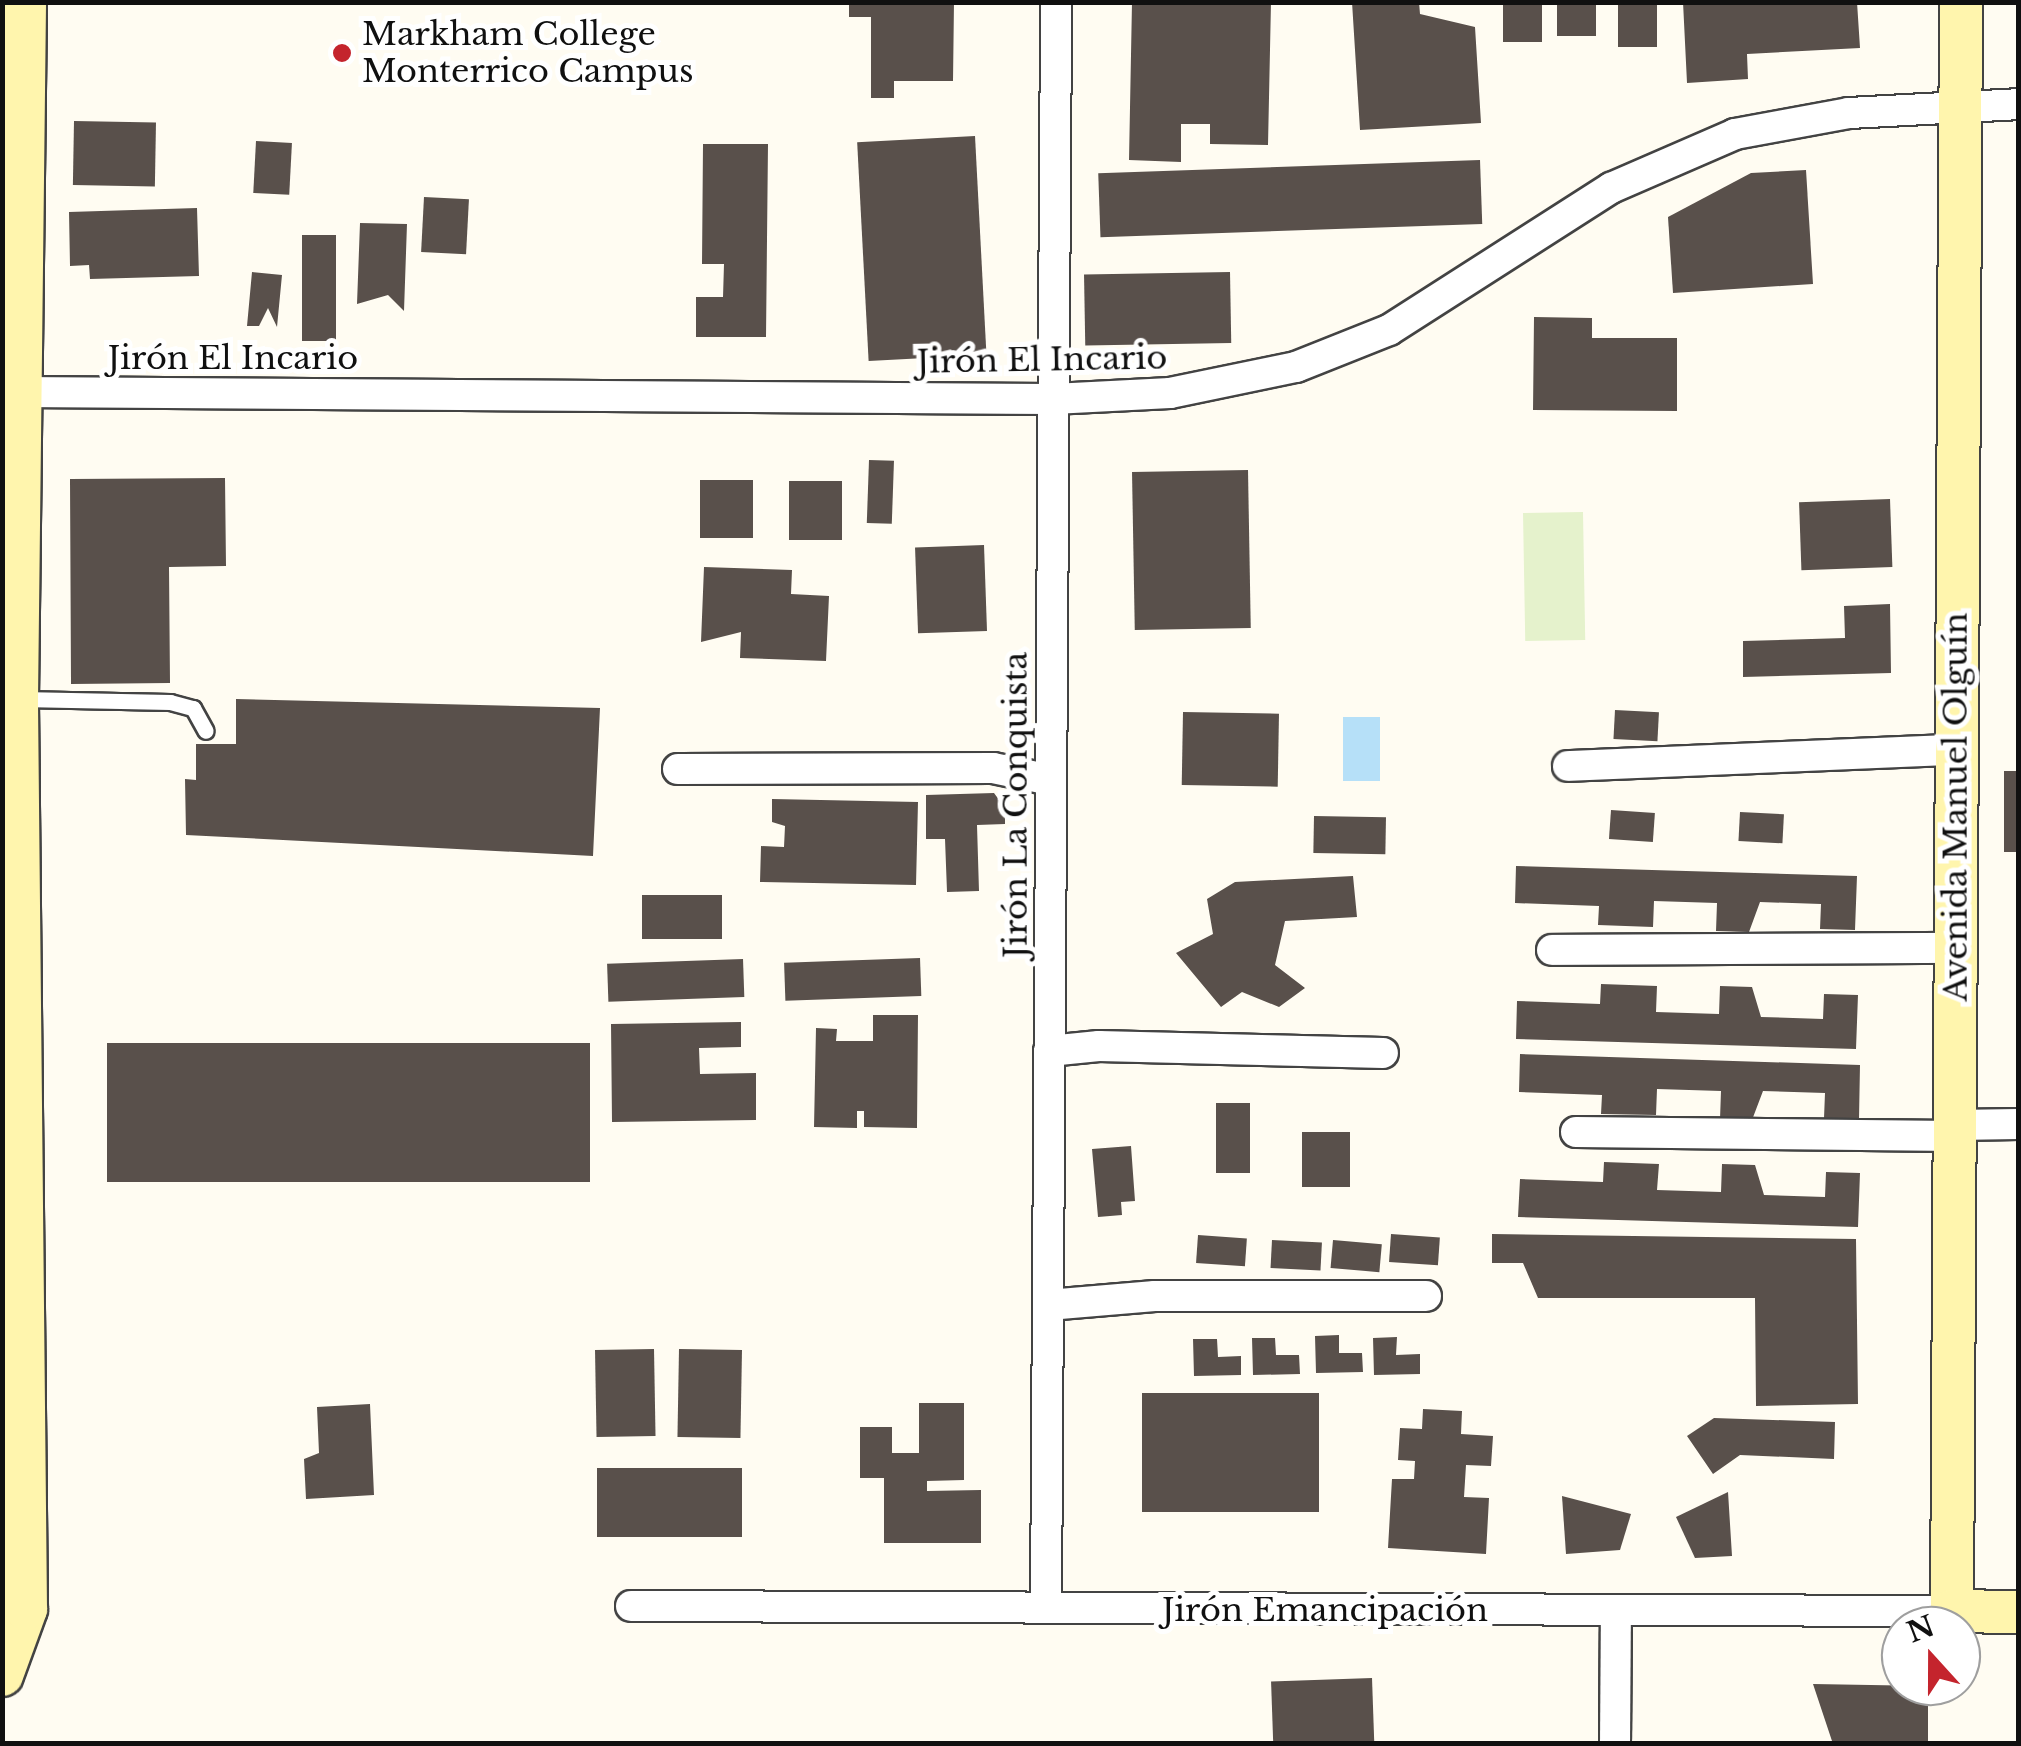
<!DOCTYPE html>
<html>
<head>
<meta charset="utf-8">
<style>
  body { margin:0 }
  #map { position:relative; width:2021px; height:1746px; overflow:hidden; background:#fffcf2; font-family:"Libre Baskerville",serif }
  div>[style] { position:absolute }
  .pitch>* { inset:0; background:#e5f2cc; transform-origin:0 0 }
  .water>* { inset:0; background:#b6e0f8; transform-origin:0 0 }
  .building>* { inset:0; background:#59504b; transform-origin:0 0 }
  .roads { filter:drop-shadow(2px 0 #434343) drop-shadow(-2px 0 #434343) drop-shadow(0 2px #434343) drop-shadow(0 -2px #434343) }
  .lane>* { height:15px; margin:-7.5px; padding:0 7.5px; transform-origin:7.5px; border-radius:7.5px; background:#fff }
  .street>* { height:30px; margin:-15px; padding:0 15px; transform-origin:15px; border-radius:15px; background:#fff }
  .secondary>* { height:42px; margin:-21px; padding:0 21px; transform-origin:21px; border-radius:21px; background:#fff5ad }
  .dots>* { width:28px; height:28px; translate:-50% -50%; box-sizing:border-box; border:5px solid #fff; border-radius:50% }
  span { translate:-50% -50%; white-space:nowrap; text-align:center; line-height:1.15; -webkit-text-stroke:10px #fff; paint-order:stroke }
  .poi-label { font-size:32px; color:#101010 }
  .left { translate:0 -50%; text-align:left }
  .street-label { font-size:32px; color:#101010 }
  .frame { position:absolute; inset:0; border:5px solid #101010; pointer-events:none }
  .north { position:absolute; left:1881px; top:1606px; width:100px; height:100px; box-sizing:border-box; background:#fff; border:2px solid #9f9f9f; border-radius:50%; rotate:339deg; font-size:28px; font-weight:700; line-height:40px; text-align:center; color:#101010 }
  .north::after { content:''; display:block; margin:auto; width:35px; height:45px; background:#c4242d; clip-path:polygon(50% 0,100% 100%,50% 72%,0 100%) }
</style>
</head>
<body>
<div id="map">
  <div class="pitch">
    <div style="left:1583px;top:512px;width:128px;height:60px;rotate:89deg"></div>
  </div>
  <div class="water">
    <div style="left:1343px;top:717px;width:37px;height:64px"></div>
  </div>
  <div class="building">
    <div style="clip-path:polygon(849px 2px,954px 2px,953px 81px,894px 81px,894px 98px,871px 98px,871px 17px,849px 17px)"></div>
    <div style="clip-path:polygon(1132px 2px,1271px 2px,1268px 145px,1210px 144px,1210px 124px,1181px 124px,1181px 162px,1129px 160px)"></div>
    <div style="clip-path:polygon(1352px 2px,1419px 2px,1420px 14px,1475px 27px,1481px 123px,1360px 130px)"></div>
    <div style="left:1503px;top:2px;width:39px;height:40px"></div>
    <div style="left:1557px;top:2px;width:39px;height:34px"></div>
    <div style="left:1618px;top:2px;width:39px;height:45px"></div>
    <div style="clip-path:polygon(1683px 2px,1857px 2px,1860px 48px,1747px 54px,1748px 79px,1687px 83px)"></div>
    <div style="left:74px;top:121px;width:82px;height:64px;rotate:1deg"></div>
    <div style="left:975px;top:136px;width:219px;height:118px;rotate:87deg"></div>
    <div style="left:256px;top:141px;width:36px;height:52px;rotate:3deg"></div>
    <div style="clip-path:polygon(703px 144px,768px 144px,766px 337px,696px 337px,696px 297px,723px 297px,724px 264px,702px 264px)"></div>
    <div style="left:1480px;top:160px;width:64px;height:382px;rotate:88deg"></div>
    <div style="clip-path:polygon(1806px 170px,1813px 284px,1673px 293px,1668px 217px,1751px 173px)"></div>
    <div style="left:424px;top:197px;width:45px;height:55px;rotate:3deg"></div>
    <div style="clip-path:polygon(197px 208px,199px 276px,90px 279px,89px 265px,70px 266px,69px 212px)"></div>
    <div style="clip-path:polygon(360px 223px,407px 224px,404px 311px,388px 295px,357px 304px)"></div>
    <div style="left:302px;top:235px;width:34px;height:106px"></div>
    <div style="clip-path:polygon(252px 272px,282px 275px,277px 327px,268px 308px,259px 326px,247px 326px)"></div>
    <div style="left:1230px;top:272px;width:71px;height:146px;rotate:89deg"></div>
    <div style="clip-path:polygon(1534px 317px,1592px 318px,1592px 338px,1677px 338px,1677px 411px,1533px 410px)"></div>
    <div style="left:869px;top:460px;width:25px;height:63px;rotate:2deg"></div>
    <div style="left:1248px;top:470px;width:158px;height:116px;rotate:89deg"></div>
    <div style="clip-path:polygon(225px 478px,226px 566px,169px 567px,170px 683px,71px 684px,70px 479px)"></div>
    <div style="left:700px;top:480px;width:53px;height:58px"></div>
    <div style="left:789px;top:481px;width:53px;height:59px"></div>
    <div style="left:1890px;top:499px;width:68px;height:91px;rotate:88deg"></div>
    <div style="left:984px;top:545px;width:86px;height:69px;rotate:88deg"></div>
    <div style="clip-path:polygon(704px 567px,792px 570px,791px 594px,829px 596px,826px 661px,740px 658px,741px 632px,701px 642px)"></div>
    <div style="clip-path:polygon(1890px 604px,1891px 673px,1743px 677px,1743px 641px,1845px 638px,1844px 606px)"></div>
    <div style="clip-path:polygon(236px 699px,600px 708px,593px 856px,186px 835px,185px 779px,196px 780px,196px 744px,236px 744px)"></div>
    <div style="left:1615px;top:710px;width:44px;height:29px;rotate:3deg"></div>
    <div style="left:1183px;top:712px;width:96px;height:73px;rotate:1deg"></div>
    <div style="left:2004px;top:771px;width:14px;height:81px"></div>
    <div style="clip-path:polygon(994px 793px,1005px 808px,1005px 824px,977px 825px,979px 891px,947px 892px,945px 839px,926px 839px,926px 795px)"></div>
    <div style="clip-path:polygon(772px 799px,918px 802px,916px 885px,760px 882px,761px 846px,784px 847px,785px 826px,772px 822px)"></div>
    <div style="left:1611px;top:810px;width:44px;height:29px;rotate:4deg"></div>
    <div style="left:1740px;top:812px;width:44px;height:29px;rotate:3deg"></div>
    <div style="left:1314px;top:816px;width:72px;height:37px;rotate:1deg"></div>
    <div style="clip-path:polygon(1516px 866px,1857px 876px,1855px 930px,1820px 929px,1821px 904px,1760px 902px,1749px 932px,1716px 931px,1717px 903px,1654px 901px,1653px 927px,1598px 925px,1599px 906px,1515px 903px)"></div>
    <div style="clip-path:polygon(1353px 876px,1357px 917px,1285px 921px,1275px 965px,1305px 988px,1279px 1007px,1242px 992px,1221px 1007px,1176px 953px,1213px 934px,1207px 899px,1235px 882px)"></div>
    <div style="left:642px;top:895px;width:80px;height:44px"></div>
    <div style="left:920px;top:958px;width:38px;height:136px;rotate:88deg"></div>
    <div style="left:743px;top:959px;width:38px;height:136px;rotate:88deg"></div>
    <div style="clip-path:polygon(1601px 984px,1657px 986px,1656px 1012px,1719px 1014px,1720px 986px,1752px 987px,1761px 1017px,1823px 1019px,1824px 994px,1858px 995px,1856px 1049px,1516px 1039px,1517px 1001px,1600px 1004px)"></div>
    <div style="clip-path:polygon(873px 1015px,918px 1015px,917px 1128px,864px 1127px,864px 1111px,857px 1111px,857px 1128px,814px 1127px,816px 1028px,837px 1029px,836px 1041px,873px 1041px)"></div>
    <div style="clip-path:polygon(741px 1022px,741px 1047px,699px 1048px,700px 1074px,756px 1073px,756px 1120px,612px 1122px,611px 1024px)"></div>
    <div style="left:107px;top:1043px;width:483px;height:139px"></div>
    <div style="clip-path:polygon(1520px 1054px,1860px 1065px,1859px 1119px,1824px 1118px,1825px 1093px,1763px 1091px,1752px 1120px,1720px 1119px,1721px 1091px,1657px 1089px,1656px 1115px,1601px 1114px,1602px 1095px,1519px 1092px)"></div>
    <div style="left:1250px;top:1103px;width:70px;height:34px;rotate:90deg"></div>
    <div style="left:1302px;top:1132px;width:48px;height:55px"></div>
    <div style="clip-path:polygon(1131px 1146px,1135px 1201px,1121px 1202px,1122px 1215px,1098px 1217px,1092px 1149px)"></div>
    <div style="clip-path:polygon(1604px 1162px,1659px 1164px,1657px 1190px,1721px 1192px,1722px 1164px,1755px 1165px,1764px 1195px,1825px 1197px,1826px 1172px,1860px 1173px,1858px 1227px,1518px 1217px,1520px 1179px,1603px 1182px)"></div>
    <div style="left:1391px;top:1234px;width:49px;height:28px;rotate:4deg"></div>
    <div style="clip-path:polygon(1492px 1234px,1856px 1239px,1858px 1404px,1756px 1406px,1755px 1298px,1538px 1298px,1523px 1263px,1492px 1263px)"></div>
    <div style="left:1198px;top:1235px;width:49px;height:28px;rotate:4deg"></div>
    <div style="left:1272px;top:1240px;width:50px;height:28px;rotate:3deg"></div>
    <div style="left:1333px;top:1240px;width:49px;height:28px;rotate:5deg"></div>
    <div style="clip-path:polygon(1339px 1335px,1339px 1353px,1362px 1353px,1363px 1372px,1316px 1373px,1315px 1336px)"></div>
    <div style="clip-path:polygon(1397px 1337px,1396px 1355px,1420px 1354px,1420px 1374px,1374px 1375px,1373px 1338px)"></div>
    <div style="clip-path:polygon(1252px 1338px,1275px 1338px,1276px 1355px,1299px 1355px,1300px 1374px,1253px 1375px)"></div>
    <div style="clip-path:polygon(1193px 1339px,1217px 1339px,1218px 1357px,1241px 1356px,1241px 1375px,1194px 1376px)"></div>
    <div style="left:654px;top:1349px;width:87px;height:59px;rotate:89deg"></div>
    <div style="left:679px;top:1349px;width:63px;height:88px;rotate:1deg"></div>
    <div style="left:1142px;top:1393px;width:177px;height:119px"></div>
    <div style="clip-path:polygon(919px 1403px,964px 1403px,964px 1480px,927px 1481px,927px 1491px,981px 1490px,981px 1543px,884px 1543px,884px 1478px,860px 1478px,860px 1427px,892px 1427px,892px 1453px,919px 1453px)"></div>
    <div style="clip-path:polygon(370px 1404px,374px 1495px,306px 1499px,304px 1459px,319px 1453px,317px 1407px)"></div>
    <div style="clip-path:polygon(1423px 1409px,1462px 1411px,1461px 1434px,1493px 1436px,1491px 1466px,1466px 1465px,1464px 1497px,1489px 1498px,1486px 1554px,1388px 1548px,1392px 1479px,1414px 1479px,1415px 1461px,1398px 1460px,1400px 1428px,1422px 1429px)"></div>
    <div style="clip-path:polygon(1714px 1418px,1835px 1422px,1834px 1459px,1740px 1455px,1713px 1474px,1687px 1436px)"></div>
    <div style="left:597px;top:1468px;width:145px;height:69px"></div>
    <div style="clip-path:polygon(1728px 1492px,1732px 1556px,1695px 1558px,1676px 1517px)"></div>
    <div style="clip-path:polygon(1562px 1496px,1631px 1514px,1620px 1550px,1566px 1554px)"></div>
    <div style="left:1372px;top:1678px;width:66px;height:101px;rotate:88deg"></div>
    <div style="clip-path:polygon(1813px 1684px,1928px 1686px,1928px 1744px,1833px 1744px)"></div>
  </div>
  <div class="roads">
    <div class="lane">
      <div style="left:21px;top:699px;width:149px;rotate:1.2deg"></div>
      <div style="left:170px;top:702px;width:24px;rotate:15deg"></div>
      <div style="left:193px;top:708px;width:26px;rotate:61deg"></div>
    </div>
    <div class="street">
      <div style="left:4px;top:398px;width:16px;rotate:-22deg"></div>
      <div style="left:19px;top:392px;width:1034px;rotate:0.39deg"></div>
      <div style="left:1053px;top:399px;width:117px;rotate:-2.9deg"></div>
      <div style="left:1170px;top:393px;width:129px;rotate:-11.7deg"></div>
      <div style="left:1296px;top:367px;width:100px;rotate:-21.7deg"></div>
      <div style="left:1389px;top:330px;width:264px;rotate:-32.6deg"></div>
      <div style="left:1611px;top:188px;width:135px;rotate:-23.5deg"></div>
      <div style="left:1735px;top:134px;width:116px;rotate:-10.4deg"></div>
      <div style="left:1849px;top:113px;width:169px;rotate:-3deg"></div>
      <div style="left:1568px;top:766px;width:389px;rotate:-2.4deg"></div>
      <div style="left:678px;top:769px;width:315px;rotate:-0.2deg"></div>
      <div style="left:993px;top:768px;width:59px;rotate:11.7deg"></div>
      <div style="left:1552px;top:950px;width:404px;rotate:-0.3deg"></div>
      <div style="left:1049px;top:1051px;width:50px;rotate:-5.7deg"></div>
      <div style="left:1099px;top:1046px;width:284px;rotate:1.4deg"></div>
      <div style="left:1955px;top:1125px;width:63px;rotate:-0.9deg"></div>
      <div style="left:1576px;top:1132px;width:379px;rotate:0.6deg"></div>
      <div style="left:1048px;top:1305px;width:107px;rotate:-4.8deg"></div>
      <div style="left:1155px;top:1296px;width:271px"></div>
      <div style="left:631px;top:1606px;width:1321px;rotate:0.22deg"></div>
      <div style="left:1046px;top:1608px;width:1606px;rotate:-89.64deg"></div>
      <div style="left:1615px;top:1744px;width:133px;rotate:-89.6deg"></div>
    </div>
    <div class="secondary">
      <div style="left:1961px;top:2px;width:1609px;rotate:90.32deg"></div>
      <div style="left:1952px;top:1611px;width:66px;rotate:0.9deg"></div>
      <div style="left:2px;top:1675px;width:70px;rotate:-70deg"></div>
      <div style="left:26px;top:1609px;width:910px;rotate:-90.57deg"></div>
      <div style="left:17px;top:699px;width:697px;rotate:-89.34deg"></div>
    </div>
  </div>
  <div class="dots">
    <div style="left:342px;top:53px;background:#c4242d"></div>
  </div>
  <div class="poi-label">
    <span class="left" style="left:362px;top:53px">Markham College<br>Monterrico Campus</span>
  </div>
  <div class="street-label">
    <span style="left:233px;top:358px">Jirón El Incario</span>
    <span style="left:1042px;top:360px;rotate:-1deg">Jirón El Incario</span>
    <span style="left:1016px;top:805px;rotate:-90deg">Jirón La Conquista</span>
    <span style="left:1956px;top:807px;rotate:-90deg">Avenida Manuel Olguín</span>
    <span style="left:1325px;top:1610px">Jirón Emancipación</span>
  </div>
  <div class="frame"></div>
  <div class="north">N</div>
</div>
</body>
</html>
